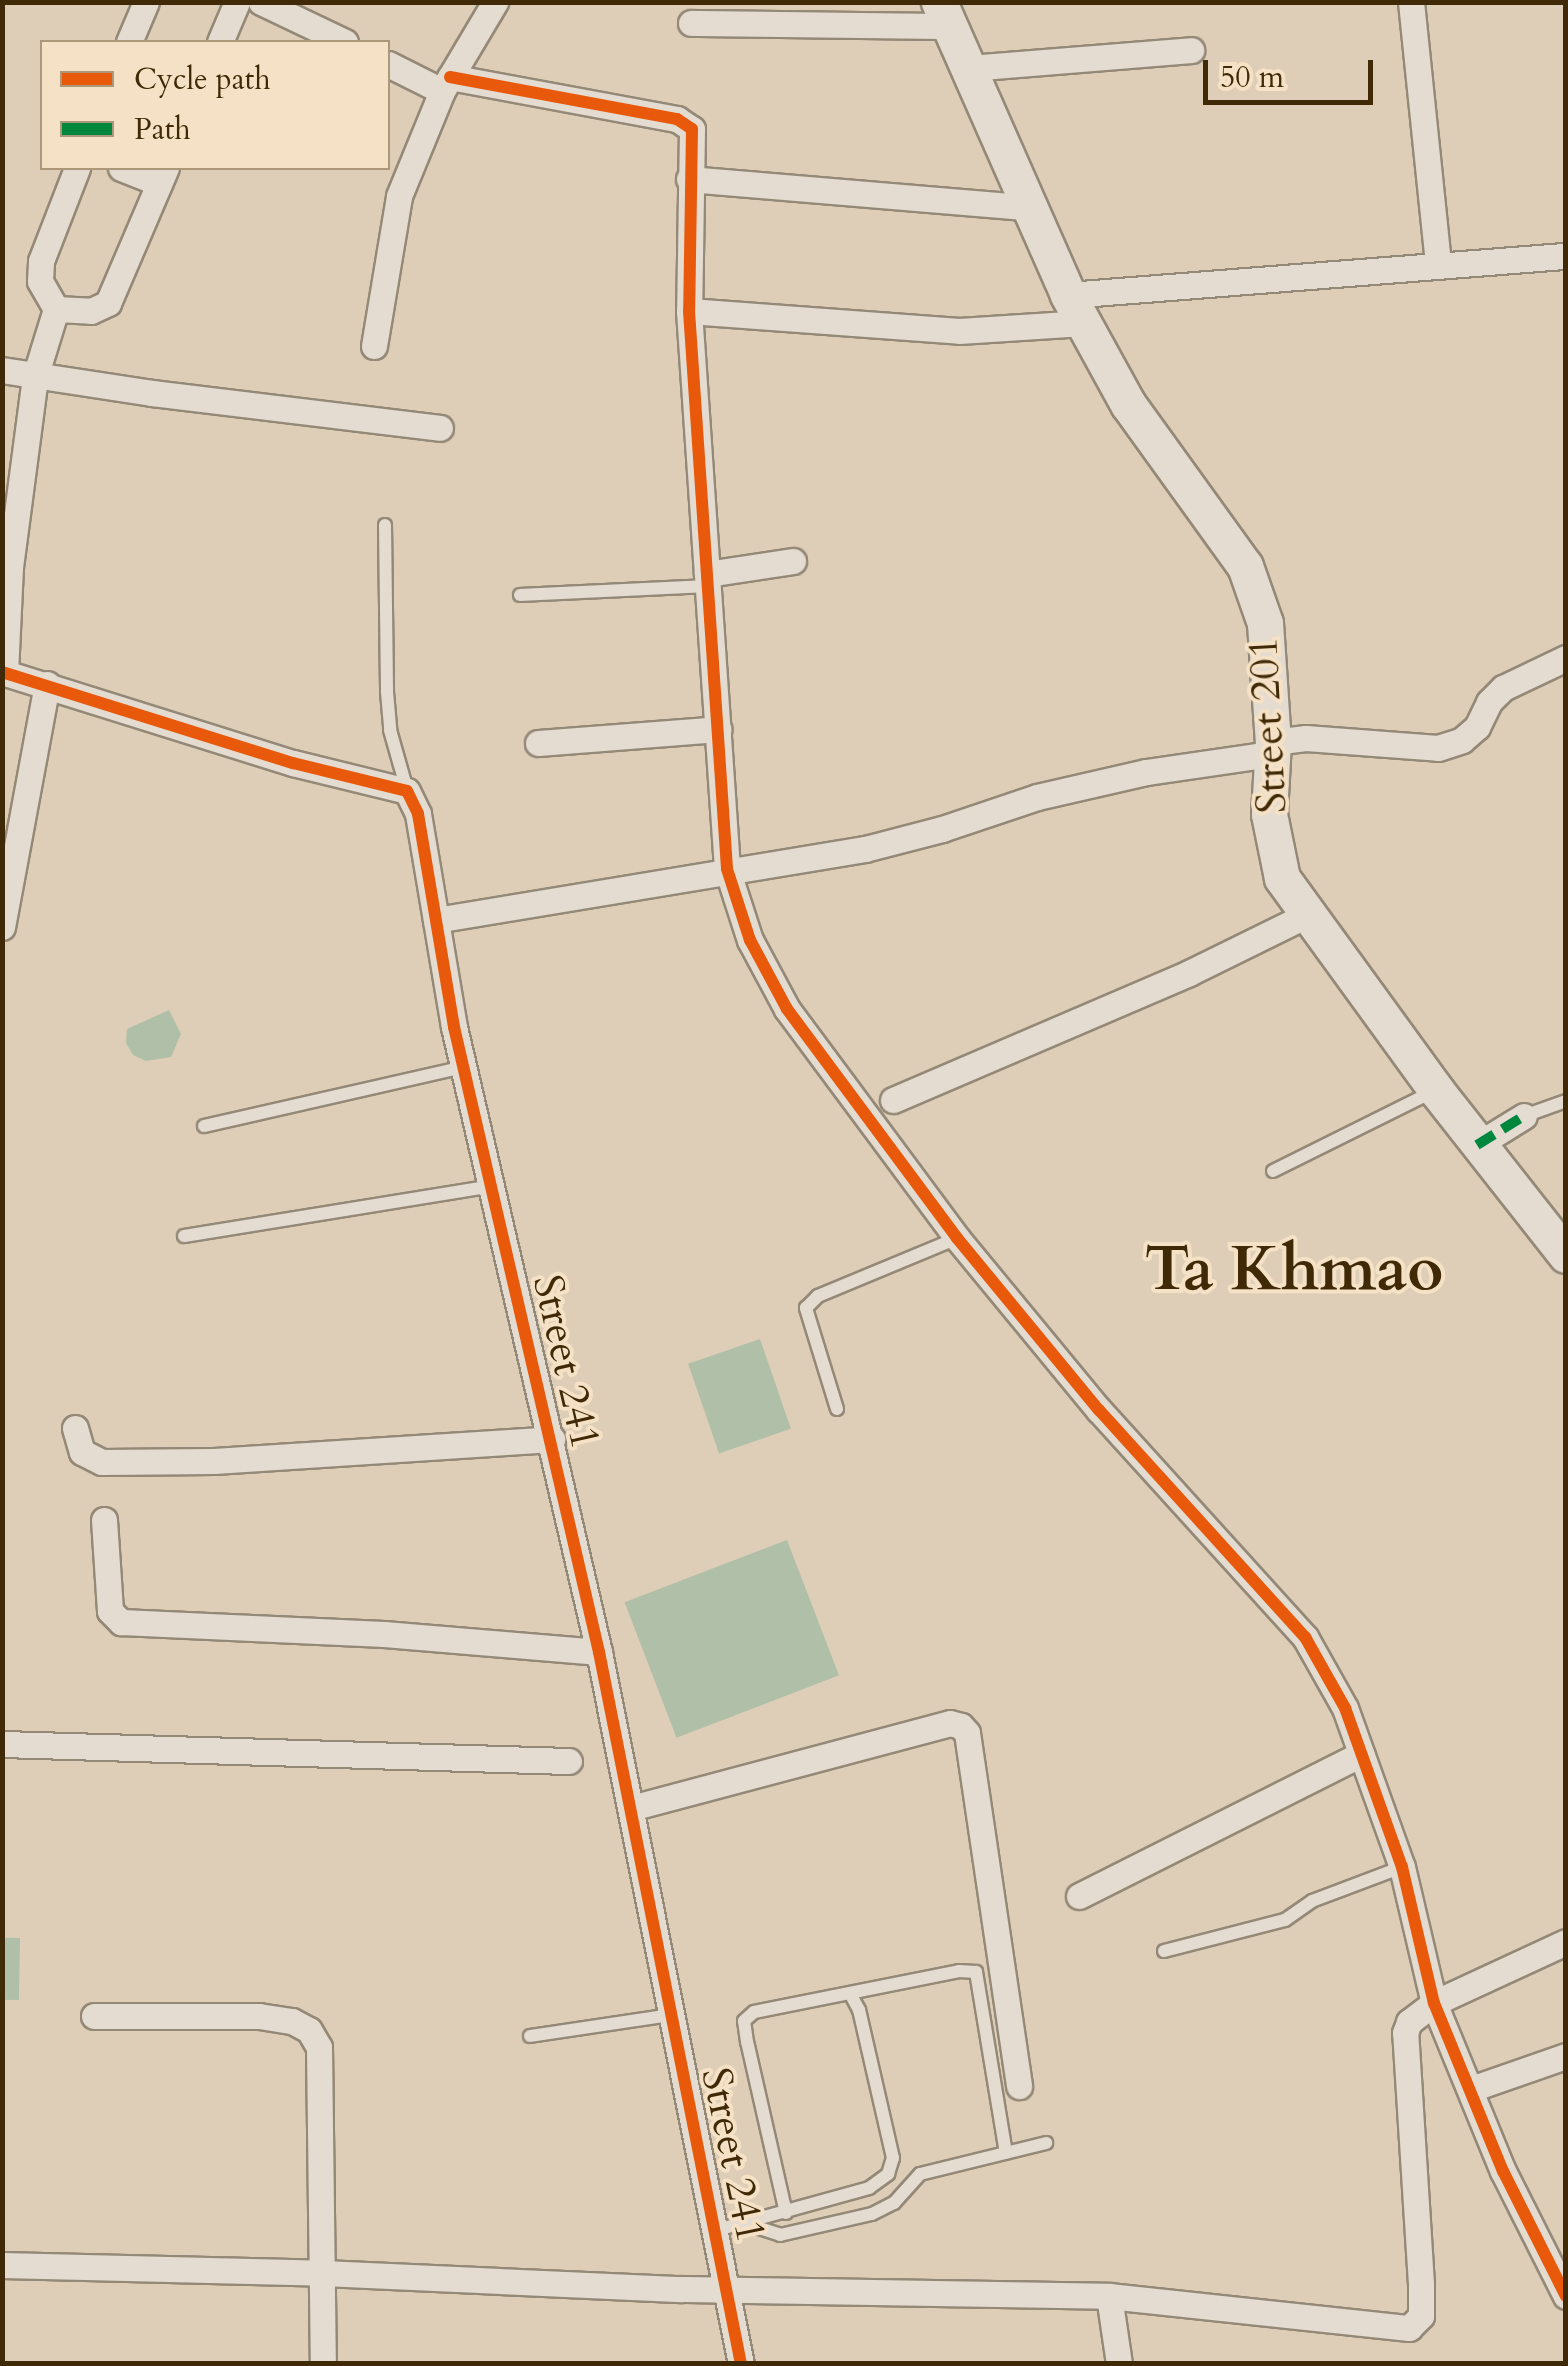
<!DOCTYPE html>
<html>
<head>
<meta charset="utf-8">
<style>
  body { margin:0 }
  #map { position:relative; width:1568px; height:2366px; overflow:hidden; background:#deceb7; font-family:Cardo,serif }
  div>[style] { position:absolute }
  .water>* { inset:0; background:#afbfa8; transform-origin:0 0 }
  .roads { filter:drop-shadow(2px 0 #948877) drop-shadow(-2px 0 #948877) drop-shadow(0 2px #948877) drop-shadow(0 -2px #948877) }
  .lane>* { height:12px; margin:-6px; padding:0 6px; transform-origin:6px; border-radius:6px; background:#e4dcd0 }
  .street>* { height:25px; margin:-12.5px; padding:0 12.5px; transform-origin:12.5px; border-radius:12.5px; background:#e4dcd0 }
  .secondary>* { height:35px; margin:-17.5px; padding:0 17.5px; transform-origin:17.5px; border-radius:17.5px; background:#e4dcd0 }
  .quiet>* { height:10px; margin-top:-5px; transform-origin:0; background:repeating-linear-gradient(90deg,#00873e 0 20px,transparent 0 30px) }
  .cycleway>* { height:12px; margin:-6px; padding:0 6px; transform-origin:6px; border-radius:6px; background:#e8590c }
  span { translate:-50% -50%; white-space:nowrap; text-align:center; line-height:1.15; -webkit-text-stroke:8px #f5e1c5; paint-order:stroke }
  .street-label { font-size:42px; color:#3f2906 }
  .town-label { font-size:62px; color:#3f2906; font-weight:700 }
  .frame { position:absolute; inset:0; border:5px solid #3f2906; pointer-events:none }
  .legend { position:absolute; left:40px; top:40px; width:350px; height:130px; box-sizing:border-box; background:#f5e1c5; border:2px solid #ac9779; margin:0; padding:12px 18px; list-style:none; font-size:30px; color:#3f2906 }
  .legend li { display:flex; align-items:center; gap:20px; height:50px }
  .legend b { width:50px; border:2px solid #ac9779 }
  .scale { position:absolute; left:1203px; top:60px; width:170px; height:45px; box-sizing:border-box; border:5px solid #3f2906; border-top:0; padding-left:12px; font-size:30px; line-height:35px; white-space:nowrap; color:#3f2906; -webkit-text-stroke:8px #f5e1c5; paint-order:stroke }
</style>
</head>
<body>
<div id="map">
  <div class="water">
    <div style="clip-path:polygon(169px 1010px,181px 1034px,171px 1057px,146px 1061px,133px 1055px,126px 1043px,127px 1029px)"></div>
    <div style="left:760px;top:1339px;width:95px;height:76px;rotate:71deg"></div>
    <div style="left:787px;top:1540px;width:145px;height:174px;rotate:69deg"></div>
    <div style="left:20px;top:1938px;width:62px;height:17px;rotate:91deg"></div>
  </div>
  <div class="roads">
    <div class="lane">
      <div style="left:385px;top:525px;width:167px;rotate:89.3deg"></div>
      <div style="left:387px;top:692px;width:38px;rotate:85deg"></div>
      <div style="left:390px;top:730px;width:62px;rotate:74.2deg"></div>
      <div style="left:520px;top:595px;width:188px;rotate:-2.7deg"></div>
      <div style="left:1524px;top:1116px;width:45px;rotate:-19.7deg"></div>
      <div style="left:204px;top:1126px;width:267px;rotate:-12.8deg"></div>
      <div style="left:1273px;top:1171px;width:180px;rotate:-26.4deg"></div>
      <div style="left:184px;top:1236px;width:313px;rotate:-9.2deg"></div>
      <div style="left:837px;top:1409px;width:106px;rotate:-107.1deg"></div>
      <div style="left:806px;top:1308px;width:17px;rotate:-45deg"></div>
      <div style="left:818px;top:1296px;width:151px;rotate:-22.6deg"></div>
      <div style="left:1164px;top:1951px;width:125px;rotate:-14.4deg"></div>
      <div style="left:1285px;top:1920px;width:33px;rotate:-35deg"></div>
      <div style="left:1312px;top:1901px;width:96px;rotate:-20.7deg"></div>
      <div style="left:530px;top:2036px;width:142px;rotate:-8.5deg"></div>
      <div style="left:786px;top:2213px;width:175px;rotate:-102.8deg"></div>
      <div style="left:747px;top:2042px;width:21px;rotate:-98deg"></div>
      <div style="left:744px;top:2021px;width:13px;rotate:-42deg"></div>
      <div style="left:754px;top:2012px;width:209px;rotate:-11.3deg"></div>
      <div style="left:959px;top:1971px;width:17px;rotate:3deg"></div>
      <div style="left:976px;top:1972px;width:183px;rotate:80.6deg"></div>
      <div style="left:747px;top:2224px;width:35px;rotate:18deg"></div>
      <div style="left:780px;top:2235px;width:94px;rotate:-12.9deg"></div>
      <div style="left:872px;top:2214px;width:25px;rotate:-27deg"></div>
      <div style="left:894px;top:2203px;width:39px;rotate:-48deg"></div>
      <div style="left:920px;top:2174px;width:130px;rotate:-13.8deg"></div>
      <div style="left:717px;top:2230px;width:158px;rotate:-15.4deg"></div>
      <div style="left:869px;top:2188px;width:24px;rotate:-36deg"></div>
      <div style="left:888px;top:2174px;width:17px;rotate:-73deg"></div>
      <div style="left:893px;top:2158px;width:152px;rotate:-102.9deg"></div>
      <div style="left:859px;top:2010px;width:19px;rotate:-118deg"></div>
    </div>
    <div class="street">
      <div style="left:261px;top:2px;width:93px;rotate:25.5deg"></div>
      <div style="left:1411px;top:2px;width:264px;rotate:84.1deg"></div>
      <div style="left:691px;top:23px;width:258px;rotate:0.7deg"></div>
      <div style="left:129px;top:42px;width:43px;rotate:-67deg"></div>
      <div style="left:220px;top:42px;width:43px;rotate:-67deg"></div>
      <div style="left:388px;top:64px;width:60px;rotate:26.6deg"></div>
      <div style="left:969px;top:68px;width:223px;rotate:-4.6deg"></div>
      <div style="left:450px;top:77px;width:231px;rotate:10.5deg"></div>
      <div style="left:677px;top:119px;width:18px;rotate:34deg"></div>
      <div style="left:692px;top:129px;width:182px;rotate:90.9deg"></div>
      <div style="left:689px;top:311px;width:559px;rotate:86.1deg"></div>
      <div style="left:727px;top:869px;width:75px;rotate:72.1deg"></div>
      <div style="left:750px;top:940px;width:78px;rotate:61.8deg"></div>
      <div style="left:787px;top:1009px;width:285px;rotate:53.4deg"></div>
      <div style="left:957px;top:1238px;width:223px;rotate:50.5deg"></div>
      <div style="left:1099px;top:1410px;width:307px;rotate:47.8deg"></div>
      <div style="left:1305px;top:1637px;width:81px;rotate:60.6deg"></div>
      <div style="left:1345px;top:1708px;width:169px;rotate:70.3deg"></div>
      <div style="left:1402px;top:1867px;width:140px;rotate:76.8deg"></div>
      <div style="left:1434px;top:2003px;width:182px;rotate:67.7deg"></div>
      <div style="left:1503px;top:2171px;width:140px;rotate:63.3deg"></div>
      <div style="left:121px;top:168px;width:41px;rotate:21.5deg"></div>
      <div style="left:689px;top:179px;width:345px;rotate:4.8deg"></div>
      <div style="left:1068px;top:295px;width:500px;rotate:-4.5deg"></div>
      <div style="left:56px;top:309px;width:32px;rotate:-120deg"></div>
      <div style="left:40px;top:281px;width:20px;rotate:-87deg"></div>
      <div style="left:41px;top:261px;width:100px;rotate:-68.8deg"></div>
      <div style="left:689px;top:311px;width:271px;rotate:4.2deg"></div>
      <div style="left:959px;top:331px;width:125px;rotate:-3.7deg"></div>
      <div style="left:374px;top:346px;width:152px;rotate:-80.5deg"></div>
      <div style="left:399px;top:196px;width:113px;rotate:-67.7deg"></div>
      <div style="left:442px;top:91px;width:104px;rotate:-59.2deg"></div>
      <div style="left:2px;top:370px;width:152px;rotate:8.7deg"></div>
      <div style="left:152px;top:393px;width:290px;rotate:6.9deg"></div>
      <div style="left:707px;top:574px;width:87px;rotate:-8.6deg"></div>
      <div style="left:2px;top:672px;width:305px;rotate:17.4deg"></div>
      <div style="left:293px;top:763px;width:117px;rotate:13.8deg"></div>
      <div style="left:407px;top:791px;width:25px;rotate:64deg"></div>
      <div style="left:418px;top:814px;width:216px;rotate:80.4deg"></div>
      <div style="left:454px;top:1027px;width:642px;rotate:76.94deg"></div>
      <div style="left:599px;top:1652px;width:726px;rotate:78.72deg"></div>
      <div style="left:5px;top:673px;width:106px;rotate:-87.3deg"></div>
      <div style="left:10px;top:567px;width:192px;rotate:-82.5deg"></div>
      <div style="left:35px;top:377px;width:71px;rotate:-72.8deg"></div>
      <div style="left:56px;top:309px;width:35px;rotate:3deg"></div>
      <div style="left:91px;top:311px;width:19px;rotate:-25deg"></div>
      <div style="left:108px;top:303px;width:147px;rotate:-66.8deg"></div>
      <div style="left:1273px;top:742px;width:33px;rotate:-7deg"></div>
      <div style="left:1306px;top:738px;width:132px;rotate:4.3deg"></div>
      <div style="left:1438px;top:748px;width:25px;rotate:-18deg"></div>
      <div style="left:1462px;top:740px;width:20px;rotate:-41deg"></div>
      <div style="left:1477px;top:727px;width:28px;rotate:-64deg"></div>
      <div style="left:1489px;top:702px;width:20px;rotate:-45deg"></div>
      <div style="left:1503px;top:688px;width:70px;rotate:-25.5deg"></div>
      <div style="left:538px;top:743px;width:181px;rotate:-4.4deg"></div>
      <div style="left:436px;top:920px;width:435px;rotate:-9.4deg"></div>
      <div style="left:865px;top:849px;width:80px;rotate:-14.6deg"></div>
      <div style="left:942px;top:829px;width:100px;rotate:-18.6deg"></div>
      <div style="left:1037px;top:797px;width:112px;rotate:-12.9deg"></div>
      <div style="left:1146px;top:772px;width:126px;rotate:-8.2deg"></div>
      <div style="left:2px;top:927px;width:247px;rotate:-79.5deg"></div>
      <div style="left:893px;top:1100px;width:322px;rotate:-23.2deg"></div>
      <div style="left:1189px;top:973px;width:131px;rotate:-26.2deg"></div>
      <div style="left:1477px;top:1145px;width:55px;rotate:-31.7deg"></div>
      <div style="left:75px;top:1428px;width:25px;rotate:74deg"></div>
      <div style="left:82px;top:1452px;width:22px;rotate:27deg"></div>
      <div style="left:102px;top:1462px;width:112px;rotate:-0.5deg"></div>
      <div style="left:214px;top:1461px;width:339px;rotate:-3.7deg"></div>
      <div style="left:104px;top:1520px;width:91px;rotate:86.2deg"></div>
      <div style="left:110px;top:1611px;width:16px;rotate:45deg"></div>
      <div style="left:121px;top:1622px;width:263px;rotate:2.6deg"></div>
      <div style="left:384px;top:1634px;width:216px;rotate:4.8deg"></div>
      <div style="left:2px;top:1744px;width:567px;rotate:1.72deg"></div>
      <div style="left:631px;top:1808px;width:330px;rotate:-14.9deg"></div>
      <div style="left:950px;top:1723px;width:11px;rotate:15deg"></div>
      <div style="left:961px;top:1726px;width:9px;rotate:49deg"></div>
      <div style="left:967px;top:1733px;width:357px;rotate:81.6deg"></div>
      <div style="left:1079px;top:1896px;width:316px;rotate:-26.7deg"></div>
      <div style="left:94px;top:2016px;width:165px"></div>
      <div style="left:259px;top:2016px;width:33px;rotate:9deg"></div>
      <div style="left:292px;top:2021px;width:19px;rotate:28deg"></div>
      <div style="left:309px;top:2030px;width:20px;rotate:60deg"></div>
      <div style="left:319px;top:2047px;width:317px;rotate:89.3deg"></div>
      <div style="left:1471px;top:2089px;width:101px;rotate:-19.2deg"></div>
      <div style="left:2px;top:2265px;width:321px;rotate:1.4deg"></div>
      <div style="left:323px;top:2273px;width:359px;rotate:2.6deg"></div>
      <div style="left:682px;top:2289px;width:427px;rotate:0.9deg"></div>
      <div style="left:1109px;top:2296px;width:302px;rotate:6.1deg"></div>
      <div style="left:1409px;top:2328px;width:17px;rotate:-45deg"></div>
      <div style="left:1421px;top:2316px;width:32px;rotate:-90deg"></div>
      <div style="left:1421px;top:2284px;width:252px;rotate:-93.6deg"></div>
      <div style="left:1405px;top:2033px;width:12px;rotate:-70deg"></div>
      <div style="left:1409px;top:2022px;width:31px;rotate:-37deg"></div>
      <div style="left:1434px;top:2003px;width:145px;rotate:-24.8deg"></div>
      <div style="left:1109px;top:2296px;width:69px;rotate:81.6deg"></div>
    </div>
    <div class="secondary">
      <div style="left:939px;top:2px;width:320px;rotate:66.2deg"></div>
      <div style="left:1068px;top:295px;width:124px;rotate:61.2deg"></div>
      <div style="left:1128px;top:404px;width:200px;rotate:54.2deg"></div>
      <div style="left:1245px;top:566px;width:60px;rotate:70.7deg"></div>
      <div style="left:1265px;top:623px;width:119px;rotate:86.2deg"></div>
      <div style="left:1273px;top:742px;width:72px;rotate:93.2deg"></div>
      <div style="left:1269px;top:814px;width:65px;rotate:78.5deg"></div>
      <div style="left:1282px;top:878px;width:262px;rotate:54deg"></div>
      <div style="left:1436px;top:1090px;width:210px;rotate:51.8deg"></div>
    </div>
  </div>
  <div class="quiet">
    <div style="left:1477px;top:1145px;width:55px;rotate:-31.7deg"></div>
  </div>
  <div class="cycleway">
    <div style="left:450px;top:77px;width:231px;rotate:10.5deg"></div>
    <div style="left:677px;top:119px;width:18px;rotate:34deg"></div>
    <div style="left:692px;top:129px;width:182px;rotate:90.9deg"></div>
    <div style="left:689px;top:311px;width:559px;rotate:86.1deg"></div>
    <div style="left:727px;top:869px;width:75px;rotate:72.1deg"></div>
    <div style="left:750px;top:940px;width:78px;rotate:61.8deg"></div>
    <div style="left:787px;top:1009px;width:285px;rotate:53.4deg"></div>
    <div style="left:957px;top:1238px;width:223px;rotate:50.5deg"></div>
    <div style="left:1099px;top:1410px;width:307px;rotate:47.8deg"></div>
    <div style="left:1305px;top:1637px;width:81px;rotate:60.6deg"></div>
    <div style="left:1345px;top:1708px;width:169px;rotate:70.3deg"></div>
    <div style="left:1402px;top:1867px;width:140px;rotate:76.8deg"></div>
    <div style="left:1434px;top:2003px;width:182px;rotate:67.7deg"></div>
    <div style="left:1503px;top:2171px;width:140px;rotate:63.3deg"></div>
    <div style="left:2px;top:672px;width:305px;rotate:17.4deg"></div>
    <div style="left:293px;top:763px;width:117px;rotate:13.8deg"></div>
    <div style="left:407px;top:791px;width:25px;rotate:64deg"></div>
    <div style="left:418px;top:814px;width:216px;rotate:80.4deg"></div>
    <div style="left:454px;top:1027px;width:642px;rotate:76.94deg"></div>
    <div style="left:599px;top:1652px;width:726px;rotate:78.72deg"></div>
  </div>
  <div class="street-label">
    <span style="left:1268px;top:725px;rotate:-93deg">Street 201</span>
    <span style="left:566px;top:1362px;rotate:77deg">Street 241</span>
    <span style="left:733px;top:2155px;rotate:78deg">Street 241</span>
  </div>
  <div class="town-label">
    <span style="left:1294px;top:1271px">Ta Khmao</span>
  </div>
  <div class="frame"></div>
  <ul class="legend">
  <li><b style="height:12px;background:#e8590c"></b>Cycle path</li>
  <li><b style="height:12px;background:#00873e"></b>Path</li>
  </ul>
  <div class="scale">50 m</div>
</div>
</body>
</html>
